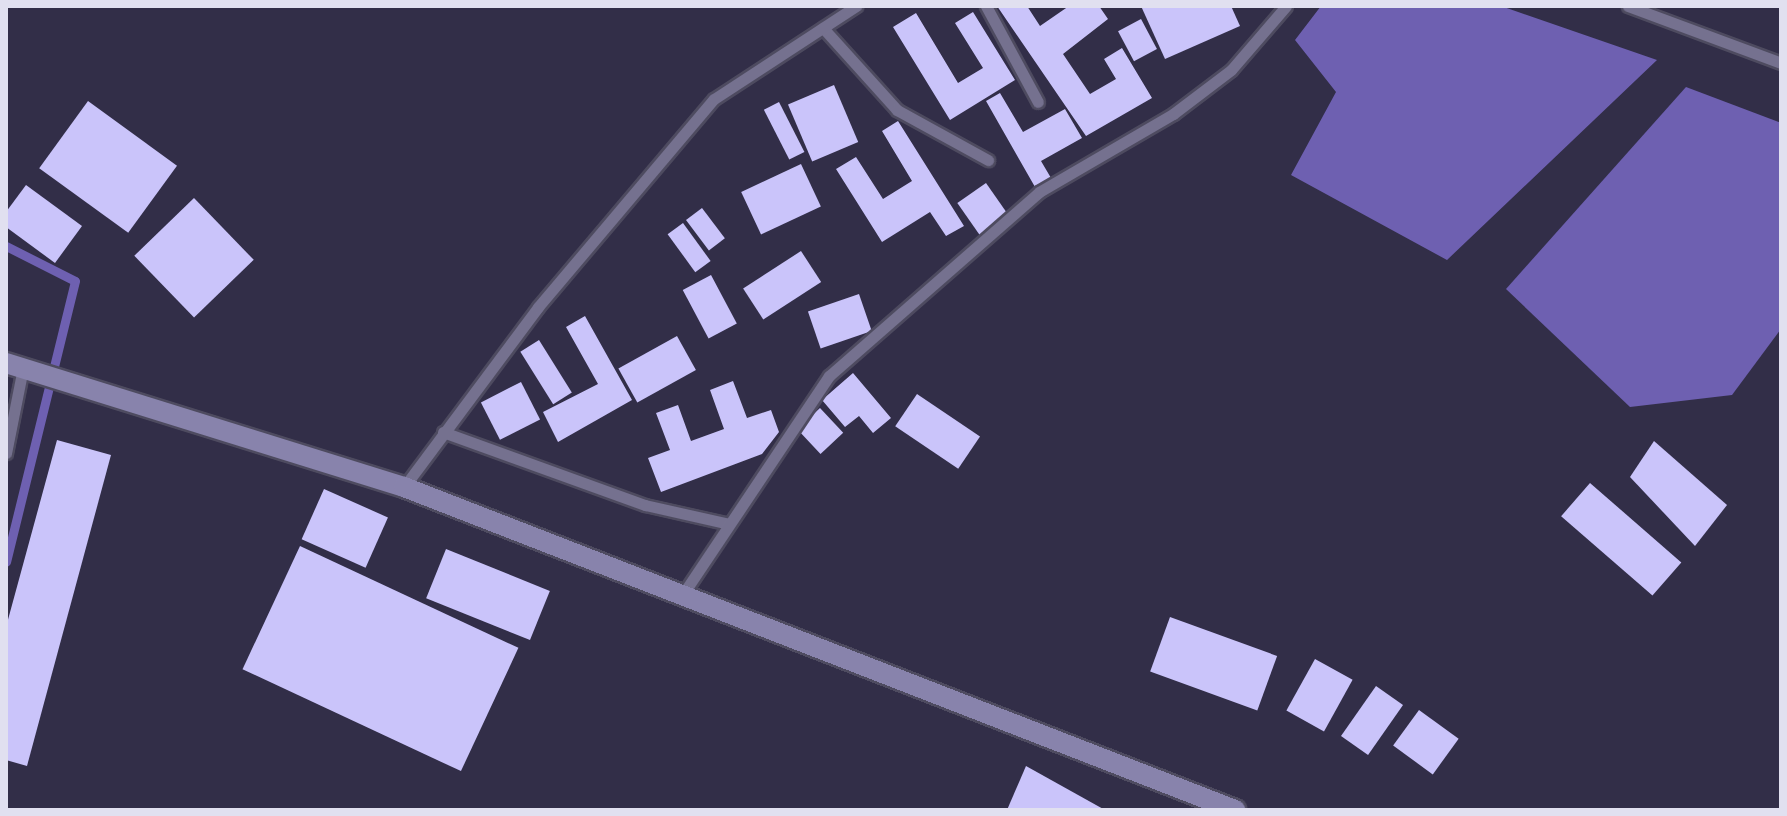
<!DOCTYPE html>
<html>
<head>
<meta charset="utf-8">
<style>
  body { margin:0 }
  #map { position:relative; width:1787px; height:816px; overflow:hidden; background:#322e48; font-family:Bitter,serif }
  div>[style] { position:absolute }
  .water>* { inset:0; background:#6e60b1 }
  .stream>* { height:9px; margin:-4.5px; padding:0 4.5px; transform-origin:4.5px; border-radius:4.5px; background:#6e60b1 }
  .building>* { inset:0; background:#cac4fa; transform-origin:0 0 }
  .roads { filter:drop-shadow(2px 0 #4e4b60) drop-shadow(-2px 0 #4e4b60) drop-shadow(0 2px #4e4b60) drop-shadow(0 -2px #4e4b60) }
  .service>* { height:11px; margin:-5.5px; padding:0 5.5px; transform-origin:5.5px; border-radius:5.5px; background:#75718f }
  .secondary>* { height:20px; margin:-10px; padding:0 10px; transform-origin:10px; border-radius:10px; background:#8883ac }
  span { translate:-50% -50%; white-space:nowrap; text-align:center; line-height:1.15; -webkit-text-stroke:8px #28243d; paint-order:stroke }
  .frame { position:absolute; inset:0; border:8px solid #e1e0f0; pointer-events:none }
</style>
</head>
<body>
<div id="map">
  <div class="water">
    <div style="clip-path:polygon(1321px 6px,1501px 6px,1657px 60px,1447px 260px,1291px 175px,1336px 92px,1295px 40px)"></div>
    <div style="clip-path:polygon(1686px 87px,1781px 123px,1781px 329px,1732px 395px,1630px 407px,1506px 289px)"></div>
  </div>
  <div class="stream">
    <div style="left:6px;top:246px;width:77px;rotate:26.9deg"></div>
    <div style="left:75px;top:281px;width:289px;rotate:103.8deg"></div>
  </div>
  <div class="building">
    <div style="clip-path:polygon(997px 6px,1027px 6px,1040px 26px,1069px 6px,1099px 6px,1108px 19px,1063px 54px,1090px 94px,1116px 79px,1104px 59px,1122px 48px,1152px 98px,1086px 136px)"></div>
    <div style="clip-path:polygon(1141px 6px,1231px 6px,1240px 26px,1165px 59px)"></div>
    <div style="clip-path:polygon(973px 12px,1015px 80px,950px 120px,893px 27px,916px 13px,958px 83px,983px 68px,955px 23px)"></div>
    <div style="left:1141px;top:19px;width:34px;height:26px;rotate:62deg"></div>
    <div style="left:834px;top:85px;width:62px;height:50px;rotate:67deg"></div>
    <div style="clip-path:polygon(1000px 93px,1023px 132px,1065px 109px,1082px 138px,1041px 161px,1051px 178px,1035px 187px,986px 101px)"></div>
    <div style="left:88px;top:101px;width:110px;height:83px;rotate:36deg"></div>
    <div style="left:779px;top:102px;width:56px;height:17px;rotate:63deg"></div>
    <div style="clip-path:polygon(898px 121px,964px 226px,946px 236px,930px 212px,882px 242px,836px 169px,856px 157px,883px 199px,912px 181px,882px 131px)"></div>
    <div style="left:801px;top:164px;width:47px;height:66px;rotate:65deg"></div>
    <div style="left:986px;top:183px;width:39px;height:35px;rotate:55deg"></div>
    <div style="clip-path:polygon(26px 185px,82px 226px,55px 263px,6px 227px,6px 212px)"></div>
    <div style="left:194px;top:198px;width:86px;height:83px;rotate:46deg"></div>
    <div style="left:702px;top:208px;width:38px;height:20px;rotate:53deg"></div>
    <div style="left:683px;top:223px;width:47px;height:19px;rotate:54deg"></div>
    <div style="left:801px;top:251px;width:37px;height:69px;rotate:57deg"></div>
    <div style="left:711px;top:275px;width:55px;height:32px;rotate:62deg"></div>
    <div style="left:859px;top:294px;width:39px;height:54px;rotate:71deg"></div>
    <div style="clip-path:polygon(585px 316px,632px 400px,558px 442px,543px 412px,598px 384px,566px 327px)"></div>
    <div style="left:677px;top:336px;width:39px;height:67px;rotate:61deg"></div>
    <div style="left:539px;top:340px;width:62px;height:22px;rotate:58deg"></div>
    <div style="clip-path:polygon(853px 373px,891px 418px,873px 433px,859px 416px,845px 427px,822px 400px)"></div>
    <div style="clip-path:polygon(733px 381px,747px 418px,771px 410px,779px 432px,762px 454px,661px 492px,648px 458px,670px 450px,656px 413px,678px 405px,691px 441px,724px 429px,710px 390px)"></div>
    <div style="left:521px;top:382px;width:42px;height:45px;rotate:63deg"></div>
    <div style="left:917px;top:394px;width:76px;height:39px;rotate:34deg"></div>
    <div style="left:820px;top:408px;width:34px;height:31px;rotate:47deg"></div>
    <div style="clip-path:polygon(57px 440px,111px 455px,27px 766px,6px 760px,6px 627px)"></div>
    <div style="clip-path:polygon(1654px 441px,1727px 505px,1695px 546px,1630px 477px)"></div>
    <div style="left:1590px;top:483px;width:121px;height:44px;rotate:41deg"></div>
    <div style="left:324px;top:489px;width:70px;height:55px;rotate:24deg"></div>
    <div style="left:300px;top:546px;width:241px;height:136px;rotate:25deg"></div>
    <div style="left:446px;top:549px;width:112px;height:53px;rotate:22deg"></div>
    <div style="left:1170px;top:617px;width:114px;height:58px;rotate:20deg"></div>
    <div style="left:1315px;top:659px;width:43px;height:59px;rotate:29deg"></div>
    <div style="left:1376px;top:686px;width:33px;height:61px;rotate:35deg"></div>
    <div style="left:1419px;top:710px;width:49px;height:44px;rotate:36deg"></div>
    <div style="clip-path:polygon(1026px 766px,1105px 810px,1007px 810px)"></div>
  </div>
  <div class="roads">
    <div class="service">
      <div style="left:986px;top:6px;width:109px;rotate:61.6deg"></div>
      <div style="left:1628px;top:6px;width:163px;rotate:20.4deg"></div>
      <div style="left:823px;top:28px;width:110px;rotate:47.9deg"></div>
      <div style="left:897px;top:110px;width:104px;rotate:28.8deg"></div>
      <div style="left:443px;top:432px;width:215px;rotate:19.9deg"></div>
      <div style="left:645px;top:505px;width:86px;rotate:12.7deg"></div>
      <div style="left:6px;top:453px;width:87px;rotate:-78.7deg"></div>
      <div style="left:404px;top:487px;width:224px;rotate:-53.3deg"></div>
      <div style="left:538px;top:307px;width:272px;rotate:-49.8deg"></div>
      <div style="left:714px;top:99px;width:170px;rotate:-33.2deg"></div>
      <div style="left:681px;top:597px;width:266px;rotate:-56.2deg"></div>
      <div style="left:829px;top:376px;width:279px;rotate:-41.2deg"></div>
      <div style="left:1039px;top:192px;width:155px;rotate:-30.2deg"></div>
      <div style="left:1173px;top:114px;width:73px;rotate:-37.2deg"></div>
      <div style="left:1231px;top:70px;width:84px;rotate:-49.3deg"></div>
    </div>
    <div class="secondary">
      <div style="left:6px;top:363px;width:417px;rotate:17.3deg"></div>
      <div style="left:404px;top:487px;width:892px;rotate:21.24deg"></div>
    </div>
  </div>
  <div class="frame"></div>
</div>
</body>
</html>
